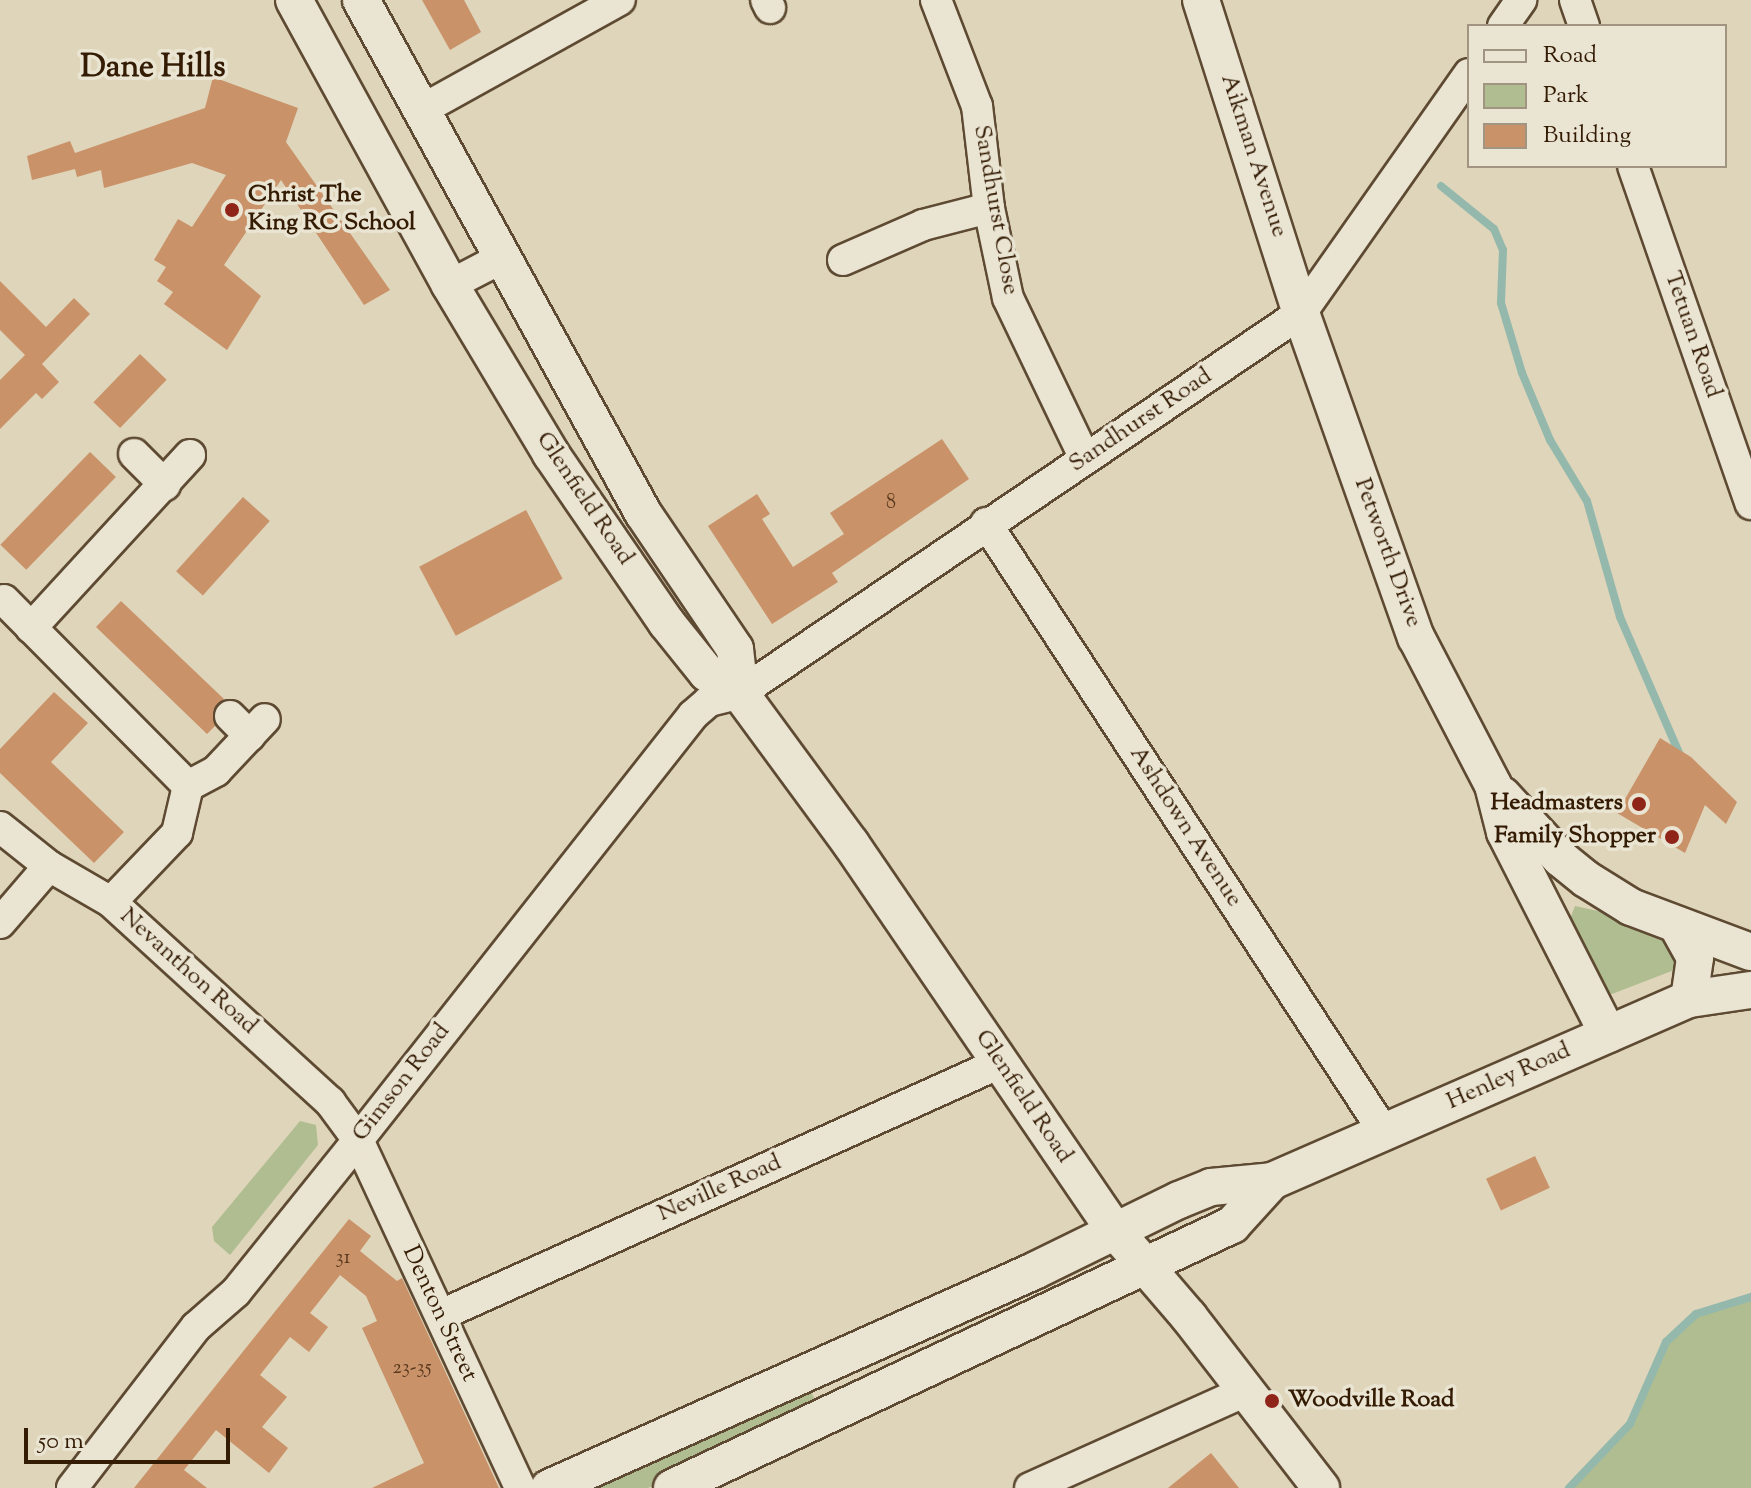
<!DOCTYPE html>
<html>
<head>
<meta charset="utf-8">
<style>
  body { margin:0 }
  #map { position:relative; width:1751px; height:1488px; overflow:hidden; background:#ded5ba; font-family:"Sorts Mill Goudy",serif }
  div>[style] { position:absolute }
  .green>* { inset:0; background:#b0bd91 }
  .stream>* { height:8px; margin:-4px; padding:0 4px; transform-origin:4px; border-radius:4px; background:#94b9ac }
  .building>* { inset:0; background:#ca9269; transform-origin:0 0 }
  .roads { filter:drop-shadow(2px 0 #5e4a32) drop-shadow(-2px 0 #5e4a32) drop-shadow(0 2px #5e4a32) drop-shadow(0 -2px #5e4a32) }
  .minor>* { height:30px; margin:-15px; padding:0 15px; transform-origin:15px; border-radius:15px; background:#eae4d2 }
  .tertiary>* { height:36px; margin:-18px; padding:0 18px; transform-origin:18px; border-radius:18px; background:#eae4d2 }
  .dots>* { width:22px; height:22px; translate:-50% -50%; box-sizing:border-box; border:4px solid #eae4d2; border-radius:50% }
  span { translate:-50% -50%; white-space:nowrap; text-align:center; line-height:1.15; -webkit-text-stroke:7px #eae4d2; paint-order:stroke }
  .number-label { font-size:20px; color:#5a391d }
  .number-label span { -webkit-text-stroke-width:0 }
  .street-label { font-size:24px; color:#341b04 }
  .poi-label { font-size:24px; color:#341b04; font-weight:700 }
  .left { translate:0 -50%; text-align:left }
  .right { translate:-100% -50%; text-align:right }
  .district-label { font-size:32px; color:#341b04; font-weight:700 }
  .legend { position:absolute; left:1467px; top:24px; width:260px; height:144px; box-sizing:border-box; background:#eae4d2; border:2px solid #a19480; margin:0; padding:10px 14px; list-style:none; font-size:24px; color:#341b04 }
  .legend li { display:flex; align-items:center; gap:16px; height:40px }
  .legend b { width:40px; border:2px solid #a19480 }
  .scale { position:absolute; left:24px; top:1428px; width:206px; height:36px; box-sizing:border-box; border:4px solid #341b04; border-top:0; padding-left:10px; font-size:24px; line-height:28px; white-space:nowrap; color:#341b04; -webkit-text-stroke:6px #eae4d2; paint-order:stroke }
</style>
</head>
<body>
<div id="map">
  <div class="green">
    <div style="clip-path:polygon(1575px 906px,1616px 915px,1674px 943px,1682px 967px,1612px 994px,1601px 991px,1568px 924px)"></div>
    <div style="clip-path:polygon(300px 1121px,316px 1125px,318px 1145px,230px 1255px,214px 1241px,212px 1227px)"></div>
    <div style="clip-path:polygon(1751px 1297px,1751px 1488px,1569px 1488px,1630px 1424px,1666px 1342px,1696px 1314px)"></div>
    <div style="clip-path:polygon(809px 1387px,819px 1409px,648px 1488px,592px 1488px)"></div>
  </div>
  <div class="stream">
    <div style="left:1441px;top:186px;width:68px;rotate:39.1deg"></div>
    <div style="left:1494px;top:229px;width:23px;rotate:67deg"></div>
    <div style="left:1503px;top:250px;width:53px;rotate:92.2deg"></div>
    <div style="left:1501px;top:303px;width:73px;rotate:73.3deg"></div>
    <div style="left:1522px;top:373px;width:73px;rotate:67.3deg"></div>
    <div style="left:1550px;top:440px;width:71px;rotate:58.8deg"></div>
    <div style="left:1587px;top:501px;width:121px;rotate:74.1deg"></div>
    <div style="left:1620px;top:617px;width:150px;rotate:66.5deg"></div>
    <div style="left:1569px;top:1488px;width:88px;rotate:-46.4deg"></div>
    <div style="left:1630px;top:1424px;width:90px;rotate:-66.3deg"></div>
    <div style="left:1666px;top:1342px;width:41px;rotate:-43deg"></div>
    <div style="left:1696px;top:1314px;width:58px;rotate:-17.2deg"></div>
  </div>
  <div class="building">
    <div style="clip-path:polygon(422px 0,464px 0,481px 32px,450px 50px)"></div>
    <div style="clip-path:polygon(213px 77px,298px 108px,286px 142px,390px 290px,364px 305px,281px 180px,224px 265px,261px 296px,227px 350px,164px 304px,173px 292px,157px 281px,166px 267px,154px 260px,178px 219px,192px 227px,226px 175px,192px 163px,104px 188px,101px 170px,77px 177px,75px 169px,32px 180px,27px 156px,70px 141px,75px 153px,205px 108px)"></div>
    <div style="clip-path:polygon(0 281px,46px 327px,74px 298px,90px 314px,42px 364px,59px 382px,42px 399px,36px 393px,0 429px,0 380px,25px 355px,0 330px)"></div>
    <div style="left:140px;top:354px;width:37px;height:67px;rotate:44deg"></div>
    <div style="clip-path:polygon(942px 439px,969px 479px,832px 573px,838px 582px,772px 624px,708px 526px,757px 494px,770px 514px,762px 519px,793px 567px,844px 534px,830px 513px)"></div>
    <div style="left:90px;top:452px;width:36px;height:129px;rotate:44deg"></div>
    <div style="left:243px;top:497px;width:36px;height:100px;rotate:42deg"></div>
    <div style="left:526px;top:510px;width:78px;height:121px;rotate:62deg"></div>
    <div style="clip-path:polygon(121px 601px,224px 699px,213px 711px,215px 726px,207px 734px,96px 627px)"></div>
    <div style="clip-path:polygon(54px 692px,88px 723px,51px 762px,124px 832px,94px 863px,0 773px,0 749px)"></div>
    <div style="clip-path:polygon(1660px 738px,1691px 757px,1737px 802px,1726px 824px,1705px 805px,1685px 853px,1617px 813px)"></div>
    <div style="left:1535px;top:1156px;width:35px;height:54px;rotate:65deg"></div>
    <div style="clip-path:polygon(349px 1219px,371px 1236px,360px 1251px,397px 1281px,402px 1278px,499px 1488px,372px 1488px,424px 1463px,362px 1328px,377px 1321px,366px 1296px,340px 1275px,310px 1313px,328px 1327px,309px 1352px,290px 1337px,260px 1375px,287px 1397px,262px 1427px,288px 1448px,269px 1473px,216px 1430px,184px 1470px,207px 1488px,134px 1488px)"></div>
    <div style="clip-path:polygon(1211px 1453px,1239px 1488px,1168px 1488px)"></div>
  </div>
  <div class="roads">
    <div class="minor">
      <div style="left:766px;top:0;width:9px;rotate:63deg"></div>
      <div style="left:936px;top:0;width:114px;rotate:68.9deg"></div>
      <div style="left:977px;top:106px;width:103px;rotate:83.3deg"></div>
      <div style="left:989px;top:208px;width:92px;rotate:78.1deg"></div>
      <div style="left:1008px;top:298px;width:178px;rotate:64.4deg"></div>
      <div style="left:1575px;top:0;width:28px;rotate:71deg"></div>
      <div style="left:1503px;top:26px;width:32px;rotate:-55deg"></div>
      <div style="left:423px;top:109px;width:225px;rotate:-29deg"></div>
      <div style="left:1633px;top:166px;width:358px;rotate:70.8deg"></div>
      <div style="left:843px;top:260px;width:87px;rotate:-23.6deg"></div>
      <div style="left:923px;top:225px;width:68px;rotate:-14.4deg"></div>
      <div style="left:450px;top:285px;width:56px;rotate:-27.5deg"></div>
      <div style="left:134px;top:454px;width:44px;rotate:45deg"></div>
      <div style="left:986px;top:523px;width:728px;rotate:56.83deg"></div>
      <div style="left:4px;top:600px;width:262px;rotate:45.3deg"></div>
      <div style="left:188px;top:786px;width:48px;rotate:103.2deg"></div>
      <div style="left:177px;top:833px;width:95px;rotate:133.7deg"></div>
      <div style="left:31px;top:628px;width:235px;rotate:-47.4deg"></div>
      <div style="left:230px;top:716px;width:28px;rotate:45deg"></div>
      <div style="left:188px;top:786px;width:32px;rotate:-28deg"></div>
      <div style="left:216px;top:771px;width:71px;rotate:-46.7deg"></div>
      <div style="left:0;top:827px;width:63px;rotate:38.5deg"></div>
      <div style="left:49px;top:866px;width:72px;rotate:30.1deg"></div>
      <div style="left:111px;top:902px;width:297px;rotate:42.4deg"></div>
      <div style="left:330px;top:1102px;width:47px;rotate:53.6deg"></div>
      <div style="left:358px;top:1140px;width:384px;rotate:65deg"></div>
      <div style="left:0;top:923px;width:75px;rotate:-49.3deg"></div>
      <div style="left:441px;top:1315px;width:613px;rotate:-24.27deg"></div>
      <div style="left:72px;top:1488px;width:203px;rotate:-52.4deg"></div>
      <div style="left:196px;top:1327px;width:53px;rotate:-41.2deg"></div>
      <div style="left:236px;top:1292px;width:195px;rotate:-51.2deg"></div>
      <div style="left:358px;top:1140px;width:541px;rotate:-51.75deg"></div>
      <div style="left:693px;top:715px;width:21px;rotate:-41deg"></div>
      <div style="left:709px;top:701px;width:32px;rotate:-14deg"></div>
      <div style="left:740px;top:693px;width:678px;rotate:-34.11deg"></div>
      <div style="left:1301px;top:313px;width:292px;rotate:-54.9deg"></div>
      <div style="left:1030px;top:1488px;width:237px;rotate:-24.2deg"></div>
    </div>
    <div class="tertiary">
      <div style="left:294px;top:0;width:325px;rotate:61.3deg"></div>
      <div style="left:450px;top:285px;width:197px;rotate:59.1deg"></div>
      <div style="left:551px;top:454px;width:204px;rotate:55.6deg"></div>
      <div style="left:666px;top:622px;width:65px;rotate:51.2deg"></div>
      <div style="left:707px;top:673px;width:39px;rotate:31deg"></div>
      <div style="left:740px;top:693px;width:187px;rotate:53.7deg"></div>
      <div style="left:851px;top:844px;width:468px;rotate:55.7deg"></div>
      <div style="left:1115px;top:1231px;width:113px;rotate:49.3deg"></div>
      <div style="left:1189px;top:1317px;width:216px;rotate:52.3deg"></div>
      <div style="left:361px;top:0;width:585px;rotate:61.2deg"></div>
      <div style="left:643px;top:513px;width:164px;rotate:55.9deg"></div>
      <div style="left:735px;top:649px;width:44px;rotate:83.5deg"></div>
      <div style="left:1201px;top:0;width:329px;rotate:72.3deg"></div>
      <div style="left:1301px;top:313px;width:344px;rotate:70.5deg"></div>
      <div style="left:1416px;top:637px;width:167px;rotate:62.5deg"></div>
      <div style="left:1493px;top:785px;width:49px;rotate:75.7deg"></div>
      <div style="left:1505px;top:832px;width:227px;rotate:63deg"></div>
      <div style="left:1502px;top:795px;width:86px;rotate:47.4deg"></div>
      <div style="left:1560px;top:858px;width:33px;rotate:39deg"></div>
      <div style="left:1586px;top:879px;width:53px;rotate:31.9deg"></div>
      <div style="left:1631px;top:907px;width:128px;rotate:20.6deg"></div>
      <div style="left:1678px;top:927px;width:35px;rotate:61deg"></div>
      <div style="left:1695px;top:958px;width:41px;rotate:98.3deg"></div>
      <div style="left:549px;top:1488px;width:531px;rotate:-24.1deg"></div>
      <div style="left:1034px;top:1271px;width:161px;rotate:-26.1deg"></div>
      <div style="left:1179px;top:1200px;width:35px;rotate:-22deg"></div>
      <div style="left:1211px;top:1187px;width:61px;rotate:-5.6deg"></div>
      <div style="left:1272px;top:1181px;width:455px;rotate:-23.6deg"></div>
      <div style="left:1689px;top:999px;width:63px;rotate:-8.3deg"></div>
      <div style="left:672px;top:1488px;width:619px;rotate:-25.16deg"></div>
      <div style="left:1232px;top:1225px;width:59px;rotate:-47.7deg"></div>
    </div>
  </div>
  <div class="dots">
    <div style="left:232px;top:210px;background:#8f2418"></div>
    <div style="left:1639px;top:804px;background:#8f2418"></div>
    <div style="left:1672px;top:837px;background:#8f2418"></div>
    <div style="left:1272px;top:1401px;background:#8f2418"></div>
  </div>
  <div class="number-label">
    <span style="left:891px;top:503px">8</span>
    <span style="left:343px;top:1258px">31</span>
    <span style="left:412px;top:1368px">23-35</span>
  </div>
  <div class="street-label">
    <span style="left:1253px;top:156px;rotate:72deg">Aikman Avenue</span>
    <span style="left:995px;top:210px;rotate:80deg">Sandhurst Close</span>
    <span style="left:1692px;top:335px;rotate:71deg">Tetuan Road</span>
    <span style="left:1141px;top:421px;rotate:-34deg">Sandhurst Road</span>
    <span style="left:584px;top:499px;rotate:56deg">Glenfield Road</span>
    <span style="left:1387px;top:553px;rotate:70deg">Petworth Drive</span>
    <span style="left:1185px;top:827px;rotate:57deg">Ashdown Avenue</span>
    <span style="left:188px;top:972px;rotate:42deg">Nevanthon Road</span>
    <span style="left:1509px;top:1077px;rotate:-24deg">Henley Road</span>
    <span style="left:402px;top:1083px;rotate:-52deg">Gimson Road</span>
    <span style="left:1023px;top:1097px;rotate:56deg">Glenfield Road</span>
    <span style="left:720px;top:1189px;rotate:-24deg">Neville Road</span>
    <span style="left:439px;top:1314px;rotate:65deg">Denton Street</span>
  </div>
  <div class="poi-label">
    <span class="left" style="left:248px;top:210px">Christ The<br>King RC School</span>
    <span class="right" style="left:1623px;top:804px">Headmasters</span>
    <span class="right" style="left:1656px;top:837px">Family Shopper</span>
    <span class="left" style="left:1288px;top:1401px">Woodville Road</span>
  </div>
  <div class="district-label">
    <span style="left:153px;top:68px">Dane Hills</span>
  </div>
  <ul class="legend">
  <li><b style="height:10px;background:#eae4d2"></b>Road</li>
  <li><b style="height:22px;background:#b0bd91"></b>Park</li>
  <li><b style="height:22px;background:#ca9269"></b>Building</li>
  </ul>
  <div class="scale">50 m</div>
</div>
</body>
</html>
